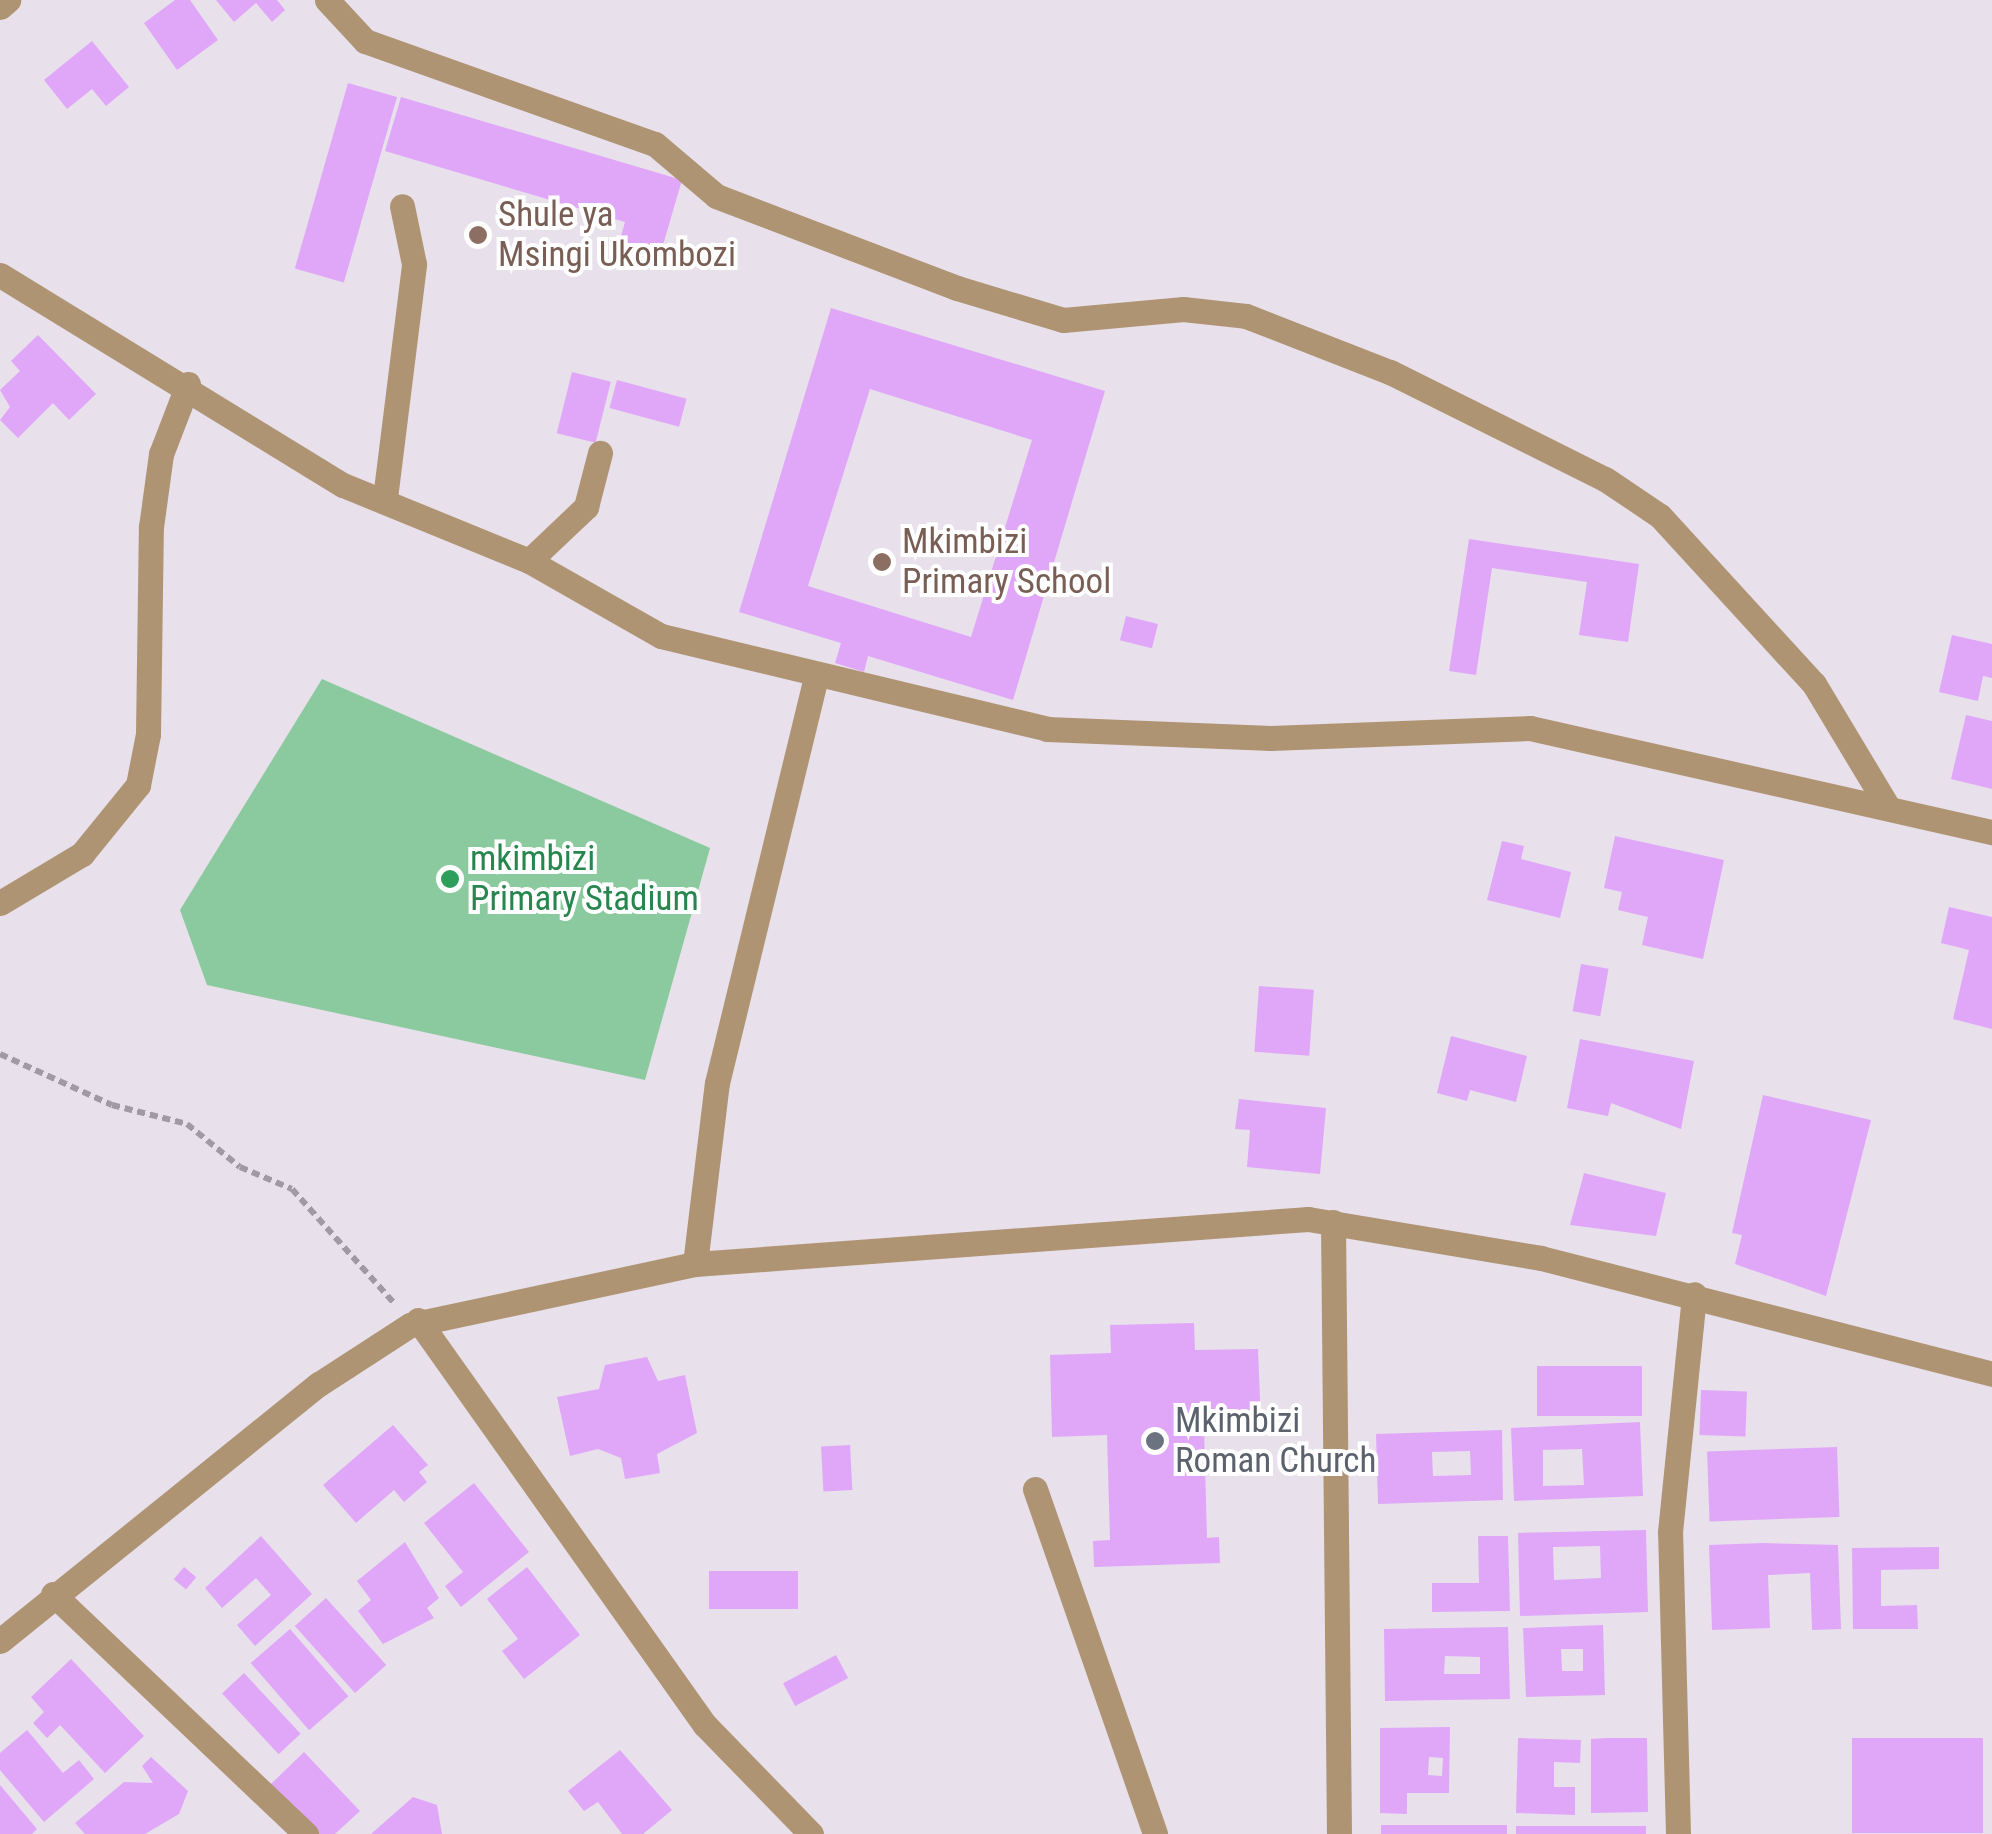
<!DOCTYPE html>
<html>
<head>
<meta charset="utf-8">
<style>
  body { margin:0 }
  #map { position:relative; width:1992px; height:1834px; overflow:hidden; background:#e8e0eb; font-family:"Roboto Condensed",sans-serif }
  div>[style] { position:absolute }
  .green>* { inset:0; background:#8bc99e }
  .building>* { inset:0; background:#e0a7f9; transform-origin:0 0 }
  .path>* { height:6px; margin-top:-3px; transform-origin:0; background:repeating-linear-gradient(90deg,#a09aa2 0 8px,transparent 0 13px) }
  .minor>* { height:25px; margin:-12.5px; padding:0 12.5px; transform-origin:12.5px; border-radius:12.5px; background:#ae9472 }
  .dots>* { width:28px; height:28px; translate:-50% -50%; box-sizing:border-box; border:5px solid #fff; border-radius:50% }
  span { translate:-50% -50%; white-space:nowrap; text-align:center; line-height:1.15; -webkit-text-stroke:8px #fff; paint-order:stroke }
  .education-label { font-size:35px; color:#785e54 }
  .left { translate:0 -50%; text-align:left }
  .leisure-label { font-size:35px; color:#27864d }
  .worship-label { font-size:35px; color:#5b616d }
</style>
</head>
<body>
<div id="map">
  <div class="green">
    <div style="clip-path:polygon(322px 679px,710px 848px,645px 1080px,207px 985px,180px 910px)"></div>
  </div>
  <div class="building">
    <div style="clip-path:polygon(175px 0,190px 0,218px 40px,177px 70px,144px 23px)"></div>
    <div style="clip-path:polygon(216px 0,277px 0,285px 10px,272px 22px,256px 3px,234px 22px)"></div>
    <div style="clip-path:polygon(92px 41px,129px 87px,106px 106px,92px 89px,67px 109px,44px 80px)"></div>
    <div style="left:348px;top:83px;width:51px;height:193px;rotate:16deg"></div>
    <div style="clip-path:polygon(401px 97px,682px 180px,656px 269px,615px 257px,625px 222px,385px 151px)"></div>
    <div style="clip-path:polygon(evenodd,831px 308px,1105px 391px,1013px 700px,868px 656px,864px 672px,835px 663px,841px 643px,739px 612px,831px 308px,870px 389px,1032px 440px,971px 637px,808px 586px,870px 389px)"></div>
    <div style="clip-path:polygon(38px 335px,96px 394px,69px 420px,53px 403px,18px 438px,0 420px,10px 407px,0 390px,20px 371px,11px 361px)"></div>
    <div style="left:572px;top:372px;width:40px;height:63px;rotate:14deg"></div>
    <div style="left:617px;top:380px;width:72px;height:29px;rotate:15deg"></div>
    <div style="clip-path:polygon(1469px 539px,1639px 564px,1628px 642px,1579px 635px,1587px 582px,1492px 568px,1476px 675px,1449px 671px)"></div>
    <div style="left:1126px;top:616px;width:33px;height:25px;rotate:14deg"></div>
    <div style="clip-path:polygon(1952px 635px,1992px 644px,1992px 678px,1983px 676px,1978px 701px,1939px 692px)"></div>
    <div style="clip-path:polygon(1966px 715px,1992px 721px,1992px 789px,1951px 779px)"></div>
    <div style="clip-path:polygon(1615px 836px,1724px 860px,1703px 959px,1642px 945px,1648px 917px,1618px 910px,1622px 892px,1604px 888px)"></div>
    <div style="clip-path:polygon(1502px 841px,1524px 846px,1521px 859px,1571px 872px,1560px 918px,1487px 900px)"></div>
    <div style="clip-path:polygon(1949px 907px,1992px 917px,1992px 1029px,1953px 1019px,1969px 950px,1941px 943px)"></div>
    <div style="left:1581px;top:964px;width:28px;height:48px;rotate:10deg"></div>
    <div style="left:1259px;top:986px;width:55px;height:66px;rotate:4deg"></div>
    <div style="clip-path:polygon(1451px 1036px,1527px 1056px,1516px 1102px,1470px 1090px,1467px 1101px,1437px 1093px)"></div>
    <div style="clip-path:polygon(1580px 1039px,1694px 1061px,1681px 1129px,1611px 1103px,1608px 1116px,1567px 1108px)"></div>
    <div style="clip-path:polygon(1763px 1095px,1871px 1120px,1826px 1296px,1735px 1264px,1742px 1235px,1732px 1233px)"></div>
    <div style="clip-path:polygon(1239px 1099px,1326px 1108px,1320px 1174px,1247px 1167px,1250px 1130px,1235px 1129px)"></div>
    <div style="clip-path:polygon(1584px 1173px,1666px 1193px,1656px 1236px,1570px 1225px)"></div>
    <div style="clip-path:polygon(1194px 1323px,1195px 1350px,1258px 1349px,1261px 1425px,1204px 1426px,1207px 1538px,1219px 1537px,1220px 1563px,1094px 1567px,1093px 1541px,1110px 1540px,1107px 1435px,1052px 1437px,1050px 1355px,1111px 1353px,1110px 1325px)"></div>
    <div style="clip-path:polygon(647px 1357px,658px 1381px,685px 1375px,697px 1433px,657px 1454px,660px 1473px,625px 1479px,621px 1458px,598px 1449px,570px 1456px,557px 1397px,599px 1389px,605px 1365px)"></div>
    <div style="left:1537px;top:1366px;width:105px;height:50px"></div>
    <div style="left:1701px;top:1390px;width:46px;height:45px;rotate:2deg"></div>
    <div style="clip-path:polygon(evenodd,1640px 1422px,1643px 1496px,1514px 1501px,1511px 1428px,1640px 1422px,1582px 1449px,1584px 1485px,1543px 1486px,1543px 1450px,1582px 1449px)"></div>
    <div style="clip-path:polygon(393px 1425px,428px 1465px,419px 1472px,427px 1482px,404px 1502px,394px 1490px,356px 1523px,323px 1485px)"></div>
    <div style="clip-path:polygon(evenodd,1502px 1430px,1503px 1500px,1378px 1504px,1376px 1434px,1502px 1430px,1470px 1451px,1471px 1475px,1433px 1476px,1432px 1452px,1470px 1451px)"></div>
    <div style="left:850px;top:1445px;width:45px;height:29px;rotate:87deg"></div>
    <div style="left:1837px;top:1447px;width:70px;height:130px;rotate:88deg"></div>
    <div style="clip-path:polygon(474px 1483px,529px 1552px,461px 1607px,445px 1586px,463px 1572px,424px 1523px)"></div>
    <div style="clip-path:polygon(evenodd,1646px 1530px,1648px 1612px,1520px 1616px,1518px 1533px,1646px 1530px,1600px 1546px,1601px 1578px,1554px 1580px,1553px 1547px,1600px 1546px)"></div>
    <div style="clip-path:polygon(261px 1536px,312px 1594px,255px 1646px,237px 1625px,271px 1595px,256px 1578px,222px 1608px,205px 1588px)"></div>
    <div style="clip-path:polygon(1478px 1536px,1508px 1536px,1510px 1611px,1432px 1612px,1432px 1583px,1479px 1583px)"></div>
    <div style="clip-path:polygon(405px 1542px,439px 1598px,427px 1608px,434px 1618px,383px 1644px,358px 1611px,371px 1600px,357px 1581px)"></div>
    <div style="clip-path:polygon(1763px 1543px,1838px 1545px,1841px 1629px,1812px 1630px,1810px 1573px,1768px 1575px,1770px 1628px,1712px 1630px,1709px 1545px)"></div>
    <div style="clip-path:polygon(1939px 1547px,1939px 1569px,1881px 1570px,1881px 1606px,1917px 1605px,1918px 1629px,1853px 1629px,1852px 1548px)"></div>
    <div style="left:184px;top:1567px;width:16px;height:16px;rotate:40deg"></div>
    <div style="clip-path:polygon(527px 1567px,580px 1635px,524px 1679px,502px 1651px,518px 1639px,487px 1599px)"></div>
    <div style="left:798px;top:1571px;width:38px;height:89px;rotate:90deg"></div>
    <div style="left:326px;top:1598px;width:90px;height:42px;rotate:48deg"></div>
    <div style="clip-path:polygon(evenodd,1603px 1625px,1605px 1695px,1526px 1697px,1523px 1628px,1603px 1625px,1561px 1649px,1583px 1649px,1583px 1671px,1562px 1671px,1561px 1649px)"></div>
    <div style="clip-path:polygon(evenodd,1508px 1627px,1510px 1699px,1385px 1701px,1384px 1629px,1508px 1627px,1445px 1656px,1480px 1657px,1480px 1674px,1444px 1674px,1445px 1656px)"></div>
    <div style="left:290px;top:1629px;width:89px;height:52px;rotate:49deg"></div>
    <div style="left:836px;top:1655px;width:26px;height:60px;rotate:62deg"></div>
    <div style="clip-path:polygon(71px 1659px,144px 1736px,105px 1773px,60px 1725px,47px 1738px,33px 1723px,44px 1712px,31px 1697px)"></div>
    <div style="left:244px;top:1673px;width:83px;height:30px;rotate:47deg"></div>
    <div style="clip-path:polygon(evenodd,1450px 1727px,1449px 1793px,1407px 1793px,1407px 1814px,1380px 1813px,1380px 1728px,1450px 1727px,1429px 1757px,1443px 1758px,1442px 1776px,1428px 1775px,1429px 1757px)"></div>
    <div style="clip-path:polygon(27px 1730px,63px 1773px,79px 1760px,94px 1779px,44px 1822px,0 1770px,0 1753px)"></div>
    <div style="clip-path:polygon(1518px 1738px,1581px 1740px,1580px 1763px,1554px 1762px,1554px 1787px,1575px 1787px,1575px 1815px,1516px 1813px)"></div>
    <div style="clip-path:polygon(1607px 1738px,1647px 1738px,1648px 1812px,1591px 1813px,1591px 1739px)"></div>
    <div style="left:1852px;top:1738px;width:131px;height:95px"></div>
    <div style="clip-path:polygon(620px 1750px,672px 1810px,643px 1834px,622px 1834px,598px 1802px,584px 1811px,568px 1791px)"></div>
    <div style="clip-path:polygon(304px 1752px,360px 1811px,335px 1834px,314px 1834px,271px 1784px)"></div>
    <div style="clip-path:polygon(151px 1757px,188px 1791px,179px 1814px,145px 1834px,85px 1834px,75px 1823px,124px 1782px,153px 1783px,142px 1766px)"></div>
    <div style="clip-path:polygon(0 1785px,37px 1829px,32px 1834px,0 1834px)"></div>
    <div style="clip-path:polygon(413px 1797px,437px 1805px,442px 1834px,371px 1834px)"></div>
    <div style="left:1381px;top:1825px;width:126px;height:9px"></div>
    <div style="left:1516px;top:1826px;width:130px;height:8px"></div>
  </div>
  <div class="path">
    <div style="left:0;top:1054px;width:123px;rotate:24.5deg"></div>
    <div style="left:112px;top:1105px;width:77px;rotate:14.2deg"></div>
    <div style="left:187px;top:1124px;width:68px;rotate:39.1deg"></div>
    <div style="left:240px;top:1167px;width:56px;rotate:22.9deg"></div>
    <div style="left:292px;top:1189px;width:153px;rotate:48.2deg"></div>
  </div>
  <div class="minor">
    <div style="left:327px;top:0;width:56px;rotate:47.2deg"></div>
    <div style="left:365px;top:41px;width:308px;rotate:19.6deg"></div>
    <div style="left:655px;top:144px;width:80px;rotate:40.4deg"></div>
    <div style="left:716px;top:196px;width:258px;rotate:20.9deg"></div>
    <div style="left:957px;top:288px;width:111px;rotate:16.8deg"></div>
    <div style="left:1063px;top:320px;width:121px;rotate:-5.2deg"></div>
    <div style="left:1183px;top:309px;width:63px;rotate:6.3deg"></div>
    <div style="left:1246px;top:316px;width:155px;rotate:21.3deg"></div>
    <div style="left:1390px;top:372px;width:240px;rotate:26.5deg"></div>
    <div style="left:1605px;top:479px;width:66px;rotate:33.9deg"></div>
    <div style="left:1660px;top:516px;width:228px;rotate:47.5deg"></div>
    <div style="left:1814px;top:684px;width:144px;rotate:59deg"></div>
    <div style="left:0;top:7px;width:11px;rotate:-41deg"></div>
    <div style="left:0;top:275px;width:402px;rotate:31.5deg"></div>
    <div style="left:343px;top:485px;width:201px;rotate:22.2deg"></div>
    <div style="left:529px;top:561px;width:152px;rotate:29.6deg"></div>
    <div style="left:661px;top:636px;width:397px;rotate:13.5deg"></div>
    <div style="left:1047px;top:729px;width:224px;rotate:2.3deg"></div>
    <div style="left:1271px;top:738px;width:259px;rotate:-2.2deg"></div>
    <div style="left:1530px;top:728px;width:474px;rotate:12.7deg"></div>
    <div style="left:385px;top:498px;width:236px;rotate:-82.9deg"></div>
    <div style="left:414px;top:264px;width:59px;rotate:-101.7deg"></div>
    <div style="left:529px;top:561px;width:79px;rotate:-43.5deg"></div>
    <div style="left:586px;top:507px;width:56px;rotate:-75.5deg"></div>
    <div style="left:0;top:903px;width:96px;rotate:-30.9deg"></div>
    <div style="left:82px;top:854px;width:89px;rotate:-50.9deg"></div>
    <div style="left:138px;top:785px;width:52px;rotate:-78.9deg"></div>
    <div style="left:148px;top:734px;width:207px;rotate:-89.2deg"></div>
    <div style="left:151px;top:527px;width:74px;rotate:-82.2deg"></div>
    <div style="left:161px;top:454px;width:75px;rotate:-68.9deg"></div>
    <div style="left:1333px;top:1222px;width:612px;rotate:89.44deg"></div>
    <div style="left:695px;top:1264px;width:182px;rotate:-83.1deg"></div>
    <div style="left:717px;top:1083px;width:417px;rotate:-76.3deg"></div>
    <div style="left:418px;top:1320px;width:496px;rotate:54.7deg"></div>
    <div style="left:705px;top:1725px;width:152px;rotate:45.8deg"></div>
    <div style="left:1035px;top:1489px;width:365px;rotate:70.8deg"></div>
    <div style="left:53px;top:1594px;width:349px;rotate:43.5deg"></div>
    <div style="left:0;top:1641px;width:410px;rotate:-38.9deg"></div>
    <div style="left:319px;top:1384px;width:108px;rotate:-33deg"></div>
    <div style="left:410px;top:1325px;width:291px;rotate:-12.1deg"></div>
    <div style="left:695px;top:1264px;width:615px;rotate:-4.2deg"></div>
    <div style="left:1308px;top:1219px;width:236px;rotate:9.5deg"></div>
    <div style="left:1541px;top:1258px;width:466px;rotate:14.4deg"></div>
    <div style="left:1678px;top:1834px;width:302px;rotate:-91.5deg"></div>
    <div style="left:1670px;top:1532px;width:239px;rotate:-84.2deg"></div>
  </div>
  <div class="dots">
    <div style="left:478px;top:235px;background:#8d6e63"></div>
    <div style="left:882px;top:562px;background:#8d6e63"></div>
    <div style="left:450px;top:879px;background:#2e9e5b"></div>
    <div style="left:1155px;top:1441px;background:#6b7280"></div>
  </div>
  <div class="education-label">
    <span class="left" style="left:498px;top:235px">Shule ya<br>Msingi Ukombozi</span>
    <span class="left" style="left:902px;top:562px">Mkimbizi<br>Primary School</span>
  </div>
  <div class="leisure-label">
    <span class="left" style="left:470px;top:879px">mkimbizi<br>Primary Stadium</span>
  </div>
  <div class="worship-label">
    <span class="left" style="left:1175px;top:1441px">Mkimbizi<br>Roman Church</span>
  </div>
</div>
</body>
</html>
